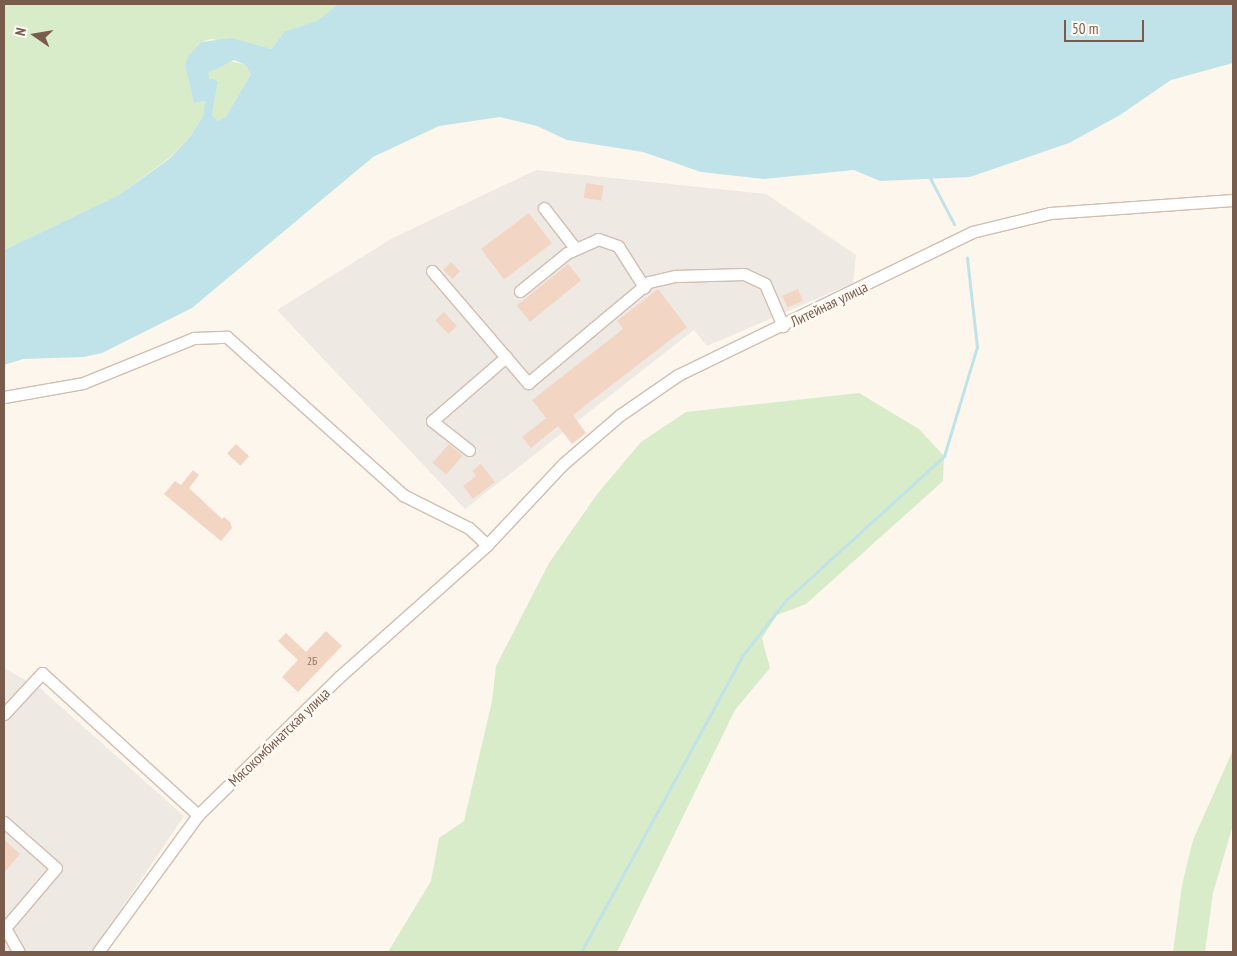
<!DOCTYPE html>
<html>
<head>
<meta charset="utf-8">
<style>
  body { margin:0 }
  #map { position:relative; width:1237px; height:956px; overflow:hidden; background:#fdf6ec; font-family:"PT Sans Narrow",sans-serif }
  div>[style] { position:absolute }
  .industrial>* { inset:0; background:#efe9e4 }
  .green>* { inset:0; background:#d8ecc9 }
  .water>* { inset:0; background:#bfe3e8 }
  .stream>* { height:3px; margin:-1.5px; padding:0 1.5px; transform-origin:1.5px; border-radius:1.5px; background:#bfe3e8 }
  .building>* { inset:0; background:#f3d5c3; transform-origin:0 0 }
  .roads { filter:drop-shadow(1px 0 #d1beb0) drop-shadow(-1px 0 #d1beb0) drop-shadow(0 1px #d1beb0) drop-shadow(0 -1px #d1beb0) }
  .minor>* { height:11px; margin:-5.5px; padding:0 5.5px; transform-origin:5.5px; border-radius:5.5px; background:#fff }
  span { translate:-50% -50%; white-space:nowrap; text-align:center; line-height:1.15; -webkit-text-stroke:5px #fffaf3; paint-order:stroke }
  .number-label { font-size:12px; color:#987a6a }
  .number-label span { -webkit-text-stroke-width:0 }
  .street-label { font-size:15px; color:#7a5c4d }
  .frame { position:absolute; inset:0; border:5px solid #7a5c4d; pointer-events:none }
  .north { position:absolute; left:10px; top:10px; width:50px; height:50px; -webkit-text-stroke:4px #fffaf3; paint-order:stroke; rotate:283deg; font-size:14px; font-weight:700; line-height:20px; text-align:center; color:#7a5c4d }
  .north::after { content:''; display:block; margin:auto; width:18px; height:22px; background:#7a5c4d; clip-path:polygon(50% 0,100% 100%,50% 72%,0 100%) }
  .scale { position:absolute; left:1064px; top:20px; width:80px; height:22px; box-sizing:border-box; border:2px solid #7a5c4d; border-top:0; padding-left:6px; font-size:15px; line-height:18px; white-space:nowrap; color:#7a5c4d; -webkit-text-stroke:4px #fffaf3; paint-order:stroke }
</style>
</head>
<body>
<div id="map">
  <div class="industrial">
    <div style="clip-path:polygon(536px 170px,766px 194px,856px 255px,853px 283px,707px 346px,694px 330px,465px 509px,277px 310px,391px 239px)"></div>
    <div style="clip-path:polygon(4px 668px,41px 689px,184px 816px,92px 952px,4px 952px)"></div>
  </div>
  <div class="green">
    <div style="clip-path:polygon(4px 4px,338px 4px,318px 21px,285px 31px,271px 49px,211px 39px,201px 42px,185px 66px,194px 103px,205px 101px,203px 116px,190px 137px,169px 158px,119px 195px,4px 250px)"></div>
    <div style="clip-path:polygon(228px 61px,244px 64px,251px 74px,226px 116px,218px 121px,212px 115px,218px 82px,213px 78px,210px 81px,208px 73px)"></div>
    <div style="clip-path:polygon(859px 393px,919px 429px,944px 456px,943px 481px,806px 604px,777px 615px,762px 638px,770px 668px,735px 710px,617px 952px,388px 952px,431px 881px,439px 838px,464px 821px,492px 701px,496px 666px,549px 563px,598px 493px,641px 442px,686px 412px)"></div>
    <div style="clip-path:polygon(1233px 750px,1233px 825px,1213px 893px,1205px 952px,1173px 952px,1182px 885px,1193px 840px)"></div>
  </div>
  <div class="water">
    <div style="clip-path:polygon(evenodd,338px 4px,1233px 4px,1233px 63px,1171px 80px,1120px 115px,1069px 143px,970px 177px,880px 181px,854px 170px,764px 179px,701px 172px,643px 152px,567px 140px,537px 126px,500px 117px,439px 126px,373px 157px,192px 308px,102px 353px,84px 357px,23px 359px,4px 365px,4px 250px,119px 195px,169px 159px,190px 137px,203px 116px,205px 101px,194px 103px,185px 66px,188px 56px,201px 42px,232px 38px,271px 49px,285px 31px,317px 21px,338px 4px,234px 60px,244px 64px,251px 74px,226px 116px,218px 121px,212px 115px,218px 82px,213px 78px,210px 80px,208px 73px,234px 60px)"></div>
  </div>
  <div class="stream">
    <div style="left:930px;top:178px;width:52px;rotate:62.4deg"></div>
    <div style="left:581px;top:952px;width:338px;rotate:-61.4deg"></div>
    <div style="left:743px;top:655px;width:70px;rotate:-52deg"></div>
    <div style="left:786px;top:600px;width:214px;rotate:-42.3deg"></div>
    <div style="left:944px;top:456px;width:114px;rotate:-73.2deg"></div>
    <div style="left:977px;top:347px;width:90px;rotate:-96.4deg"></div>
  </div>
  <div class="building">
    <div style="left:586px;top:183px;width:18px;height:15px;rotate:9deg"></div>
    <div style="left:529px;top:213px;width:38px;height:60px;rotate:53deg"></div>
    <div style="left:451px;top:262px;width:13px;height:11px;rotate:45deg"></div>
    <div style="left:568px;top:264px;width:21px;height:66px;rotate:51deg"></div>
    <div style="clip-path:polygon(658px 289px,687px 327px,573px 415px,586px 433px,572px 444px,558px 426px,531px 448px,522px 437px,546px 418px,532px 400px,623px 329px,617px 321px)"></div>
    <div style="left:798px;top:289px;width:13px;height:17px;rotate:67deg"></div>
    <div style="left:444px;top:312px;width:19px;height:12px;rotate:47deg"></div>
    <div style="left:236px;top:444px;width:18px;height:13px;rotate:43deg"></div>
    <div style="left:449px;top:444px;width:18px;height:25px;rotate:41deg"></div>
    <div style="clip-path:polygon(481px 464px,495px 482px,473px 499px,463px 486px,476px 476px,472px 471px)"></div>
    <div style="clip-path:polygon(193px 470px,199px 475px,189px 488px,222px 519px,224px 517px,230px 522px,232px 528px,221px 541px,164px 494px,175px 481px,181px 485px)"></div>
    <div style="clip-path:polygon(326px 631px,342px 646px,298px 692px,282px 677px,298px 660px,278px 641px,286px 633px,306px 652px)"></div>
    <div style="clip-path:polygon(4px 839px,20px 854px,4px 873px)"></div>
  </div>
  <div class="roads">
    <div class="minor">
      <div style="left:544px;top:208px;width:51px;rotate:52.2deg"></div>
      <div style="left:432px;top:271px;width:148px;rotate:49.4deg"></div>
      <div style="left:528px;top:383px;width:158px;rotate:-39.9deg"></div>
      <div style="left:649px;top:282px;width:28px;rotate:-13deg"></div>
      <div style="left:676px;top:276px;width:68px;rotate:-1.7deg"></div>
      <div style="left:744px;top:274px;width:23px;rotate:25deg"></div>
      <div style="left:765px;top:284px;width:46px;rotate:66.8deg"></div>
      <div style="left:520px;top:291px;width:60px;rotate:-39deg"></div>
      <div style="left:567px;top:253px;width:34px;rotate:-24deg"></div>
      <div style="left:598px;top:239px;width:21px;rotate:19deg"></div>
      <div style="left:618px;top:246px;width:49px;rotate:57.6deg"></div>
      <div style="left:4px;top:397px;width:80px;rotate:-10deg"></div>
      <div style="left:83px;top:383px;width:120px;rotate:-22.1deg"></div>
      <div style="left:194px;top:338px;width:33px;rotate:-2deg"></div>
      <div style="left:227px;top:337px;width:237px;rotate:41.9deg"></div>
      <div style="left:403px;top:495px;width:74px;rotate:26.6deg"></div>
      <div style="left:469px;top:528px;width:25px;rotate:43deg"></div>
      <div style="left:469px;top:450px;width:47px;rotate:-141.9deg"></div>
      <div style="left:432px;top:421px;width:98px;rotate:-40.9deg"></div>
      <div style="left:4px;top:714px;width:56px;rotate:-47.2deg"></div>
      <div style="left:42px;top:673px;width:211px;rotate:42.3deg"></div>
      <div style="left:4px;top:822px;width:69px;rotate:41.5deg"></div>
      <div style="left:56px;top:868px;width:79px;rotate:130.4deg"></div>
      <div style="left:5px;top:928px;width:28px;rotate:60deg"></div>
      <div style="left:98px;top:952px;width:170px;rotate:-53.9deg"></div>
      <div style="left:198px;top:815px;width:197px;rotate:-44.4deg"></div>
      <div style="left:339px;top:677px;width:198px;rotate:-41.7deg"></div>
      <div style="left:487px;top:545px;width:111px;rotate:-46.8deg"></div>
      <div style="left:563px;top:464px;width:75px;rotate:-40.7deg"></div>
      <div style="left:620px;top:415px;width:70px;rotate:-34.6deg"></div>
      <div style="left:678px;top:375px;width:327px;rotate:-25.9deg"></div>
      <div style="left:972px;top:232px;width:80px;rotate:-13.7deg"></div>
      <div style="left:1050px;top:213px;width:183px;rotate:-4.1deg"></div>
    </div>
  </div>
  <div class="number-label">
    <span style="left:312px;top:661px">2Б</span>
  </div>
  <div class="street-label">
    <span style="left:829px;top:304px;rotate:-26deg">Литейная улица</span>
    <span style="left:279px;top:737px;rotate:-44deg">Мясокомбинатская улица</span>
  </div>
  <div class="frame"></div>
  <div class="north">N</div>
  <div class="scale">50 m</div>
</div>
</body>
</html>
